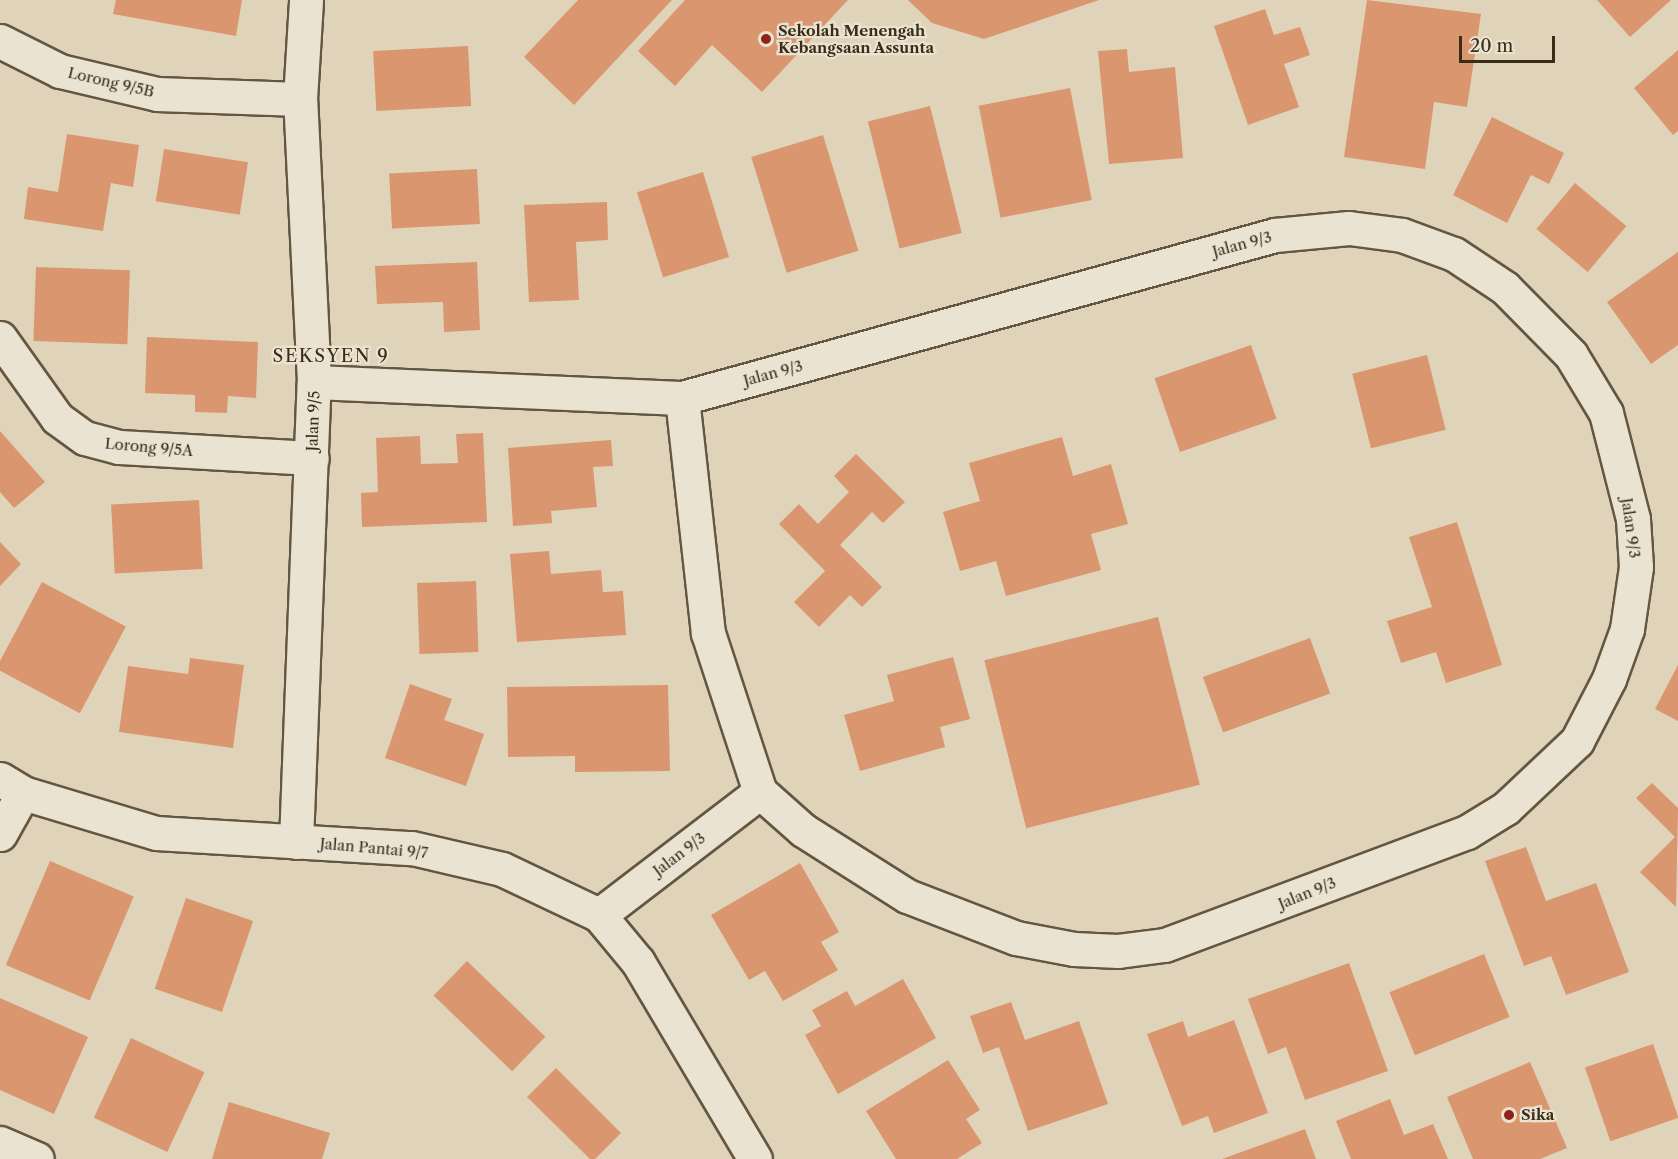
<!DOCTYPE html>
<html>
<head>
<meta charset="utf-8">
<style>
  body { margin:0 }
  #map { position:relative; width:1678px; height:1159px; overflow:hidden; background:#dfd4ba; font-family:"Libre Caslon Text",serif }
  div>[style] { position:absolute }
  .building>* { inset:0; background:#da966e; transform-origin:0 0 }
  .roads { filter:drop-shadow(2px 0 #645640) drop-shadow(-2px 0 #645640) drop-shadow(0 2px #645640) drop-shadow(0 -2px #645640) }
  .minor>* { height:33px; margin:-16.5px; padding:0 16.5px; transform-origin:16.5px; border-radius:16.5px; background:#eae3d2 }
  .dots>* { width:16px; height:16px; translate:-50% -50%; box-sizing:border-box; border:3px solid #eae3d2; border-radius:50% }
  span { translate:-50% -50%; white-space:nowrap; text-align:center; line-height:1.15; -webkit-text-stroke:4.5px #eae3d2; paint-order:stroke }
  .poi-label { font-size:15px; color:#3b2c18; font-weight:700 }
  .left { translate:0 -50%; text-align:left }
  .street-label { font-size:15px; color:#3b2c18 }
  .quarter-label { font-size:18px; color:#3b2c18; letter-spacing:1.5px }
  .scale { position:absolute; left:1459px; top:36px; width:96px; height:27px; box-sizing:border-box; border:3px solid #3b2c18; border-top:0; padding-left:8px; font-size:18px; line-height:21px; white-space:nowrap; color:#3b2c18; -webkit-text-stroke:4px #eae3d2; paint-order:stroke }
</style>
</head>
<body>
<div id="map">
  <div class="building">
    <div style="clip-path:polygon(116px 0,242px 0,236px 36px,113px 14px)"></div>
    <div style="clip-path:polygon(578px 0,672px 0,574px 105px,524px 57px)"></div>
    <div style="clip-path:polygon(685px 0,848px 0,762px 92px,712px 45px,675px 86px,638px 51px)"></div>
    <div style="clip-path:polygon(908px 0,1099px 0,984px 39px,932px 23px)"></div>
    <div style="clip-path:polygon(1367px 0,1481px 14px,1467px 107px,1434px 102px,1425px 169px,1344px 157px)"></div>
    <div style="clip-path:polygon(1597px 0,1671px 0,1630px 37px)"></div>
    <div style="clip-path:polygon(1265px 9px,1274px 35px,1300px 27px,1310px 55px,1284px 64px,1299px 107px,1248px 125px,1214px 26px)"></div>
    <div style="left:468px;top:46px;width:60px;height:95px;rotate:87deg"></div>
    <div style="clip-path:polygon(1127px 49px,1129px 72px,1175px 67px,1183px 158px,1109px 164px,1098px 51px)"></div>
    <div style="clip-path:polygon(1678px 50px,1678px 131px,1673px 135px,1634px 88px)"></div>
    <div style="left:1070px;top:88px;width:114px;height:93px;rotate:79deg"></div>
    <div style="left:930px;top:106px;width:131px;height:64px;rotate:76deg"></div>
    <div style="clip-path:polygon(1492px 117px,1564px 153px,1549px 184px,1531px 175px,1507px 223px,1453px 195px)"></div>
    <div style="clip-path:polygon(67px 134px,139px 145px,133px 187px,111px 183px,103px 231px,24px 219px,28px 187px,58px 192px)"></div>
    <div style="left:823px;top:135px;width:121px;height:75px;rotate:73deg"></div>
    <div style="left:164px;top:149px;width:85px;height:53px;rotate:9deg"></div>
    <div style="left:477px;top:169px;width:55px;height:88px;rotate:87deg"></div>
    <div style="left:703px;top:172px;width:89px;height:69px;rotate:73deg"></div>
    <div style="left:1575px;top:183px;width:67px;height:60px;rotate:40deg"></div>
    <div style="clip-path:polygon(607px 202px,608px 240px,576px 242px,579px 300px,529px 302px,524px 205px)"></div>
    <div style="clip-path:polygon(1678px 252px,1678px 345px,1651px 364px,1607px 302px)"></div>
    <div style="clip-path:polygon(477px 262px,480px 330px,444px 332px,443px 302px,377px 304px,375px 266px)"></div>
    <div style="left:36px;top:267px;width:94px;height:74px;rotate:2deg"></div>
    <div style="clip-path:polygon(147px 337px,258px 342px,256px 398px,228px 396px,227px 413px,195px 412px,195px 395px,145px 393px)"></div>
    <div style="left:1251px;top:345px;width:78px;height:102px;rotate:71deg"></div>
    <div style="left:1427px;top:355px;width:77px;height:77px;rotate:76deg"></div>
    <div style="clip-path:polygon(0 431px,45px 482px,14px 508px,0 492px)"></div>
    <div style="clip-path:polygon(483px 433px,487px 522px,362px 527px,361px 493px,378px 492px,376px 438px,420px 436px,421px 464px,458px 463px,456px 434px)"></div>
    <div style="clip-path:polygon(1062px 437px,1073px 476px,1111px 464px,1128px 524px,1091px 534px,1101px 570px,1006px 596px,996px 561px,960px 571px,943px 512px,980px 501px,969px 463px)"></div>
    <div style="clip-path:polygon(611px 440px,613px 466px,593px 467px,597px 507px,551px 511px,552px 523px,513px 526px,508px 448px)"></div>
    <div style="clip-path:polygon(856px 454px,905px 502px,883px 523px,872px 512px,840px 545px,882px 587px,862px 607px,850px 595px,819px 627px,794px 602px,825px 571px,779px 524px,799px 504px,818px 524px,849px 492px,834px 476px)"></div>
    <div style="left:199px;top:500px;width:69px;height:88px;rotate:87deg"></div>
    <div style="clip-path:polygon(1457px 522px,1502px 665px,1446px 683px,1436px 652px,1401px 663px,1387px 621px,1432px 607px,1409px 537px)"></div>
    <div style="clip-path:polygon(0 542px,21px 564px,0 586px)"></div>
    <div style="clip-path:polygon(549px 551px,551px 574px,601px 570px,603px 592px,623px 591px,626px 635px,517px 642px,510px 554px)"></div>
    <div style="left:476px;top:581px;width:71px;height:59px;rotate:88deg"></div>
    <div style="left:42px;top:582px;width:95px;height:98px;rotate:28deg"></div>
    <div style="left:1158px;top:617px;width:173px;height:179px;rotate:76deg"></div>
    <div style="left:1310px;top:638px;width:59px;height:114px;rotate:70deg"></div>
    <div style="clip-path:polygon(953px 657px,970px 719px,940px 727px,945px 747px,860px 771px,844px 715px,894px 701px,887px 675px)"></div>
    <div style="clip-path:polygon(190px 658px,244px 665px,233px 748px,119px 732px,128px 666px,188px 674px)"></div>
    <div style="clip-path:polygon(1678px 665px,1678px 721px,1655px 709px)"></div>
    <div style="clip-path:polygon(410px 684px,452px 699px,444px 720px,484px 734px,466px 786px,385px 758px)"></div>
    <div style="clip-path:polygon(668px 685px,670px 771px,575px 772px,575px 756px,508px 757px,507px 687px)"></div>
    <div style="clip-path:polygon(1652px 783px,1678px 808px,1676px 907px,1640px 872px,1675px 837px,1636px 798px)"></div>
    <div style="clip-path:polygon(1526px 847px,1546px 901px,1596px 883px,1629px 972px,1566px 995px,1551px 956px,1524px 966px,1485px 861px)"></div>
    <div style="left:50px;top:861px;width:91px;height:113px;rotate:23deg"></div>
    <div style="clip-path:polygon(800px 863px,839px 932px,821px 942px,838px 970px,783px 1001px,765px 971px,749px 980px,711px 915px)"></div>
    <div style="left:186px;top:898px;width:71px;height:96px;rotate:19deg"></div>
    <div style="left:1484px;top:954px;width:68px;height:102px;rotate:68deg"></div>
    <div style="left:467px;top:961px;width:109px;height:48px;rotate:44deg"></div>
    <div style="clip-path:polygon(1349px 963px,1388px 1071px,1305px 1100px,1286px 1047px,1268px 1054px,1248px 999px)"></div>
    <div style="clip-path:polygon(903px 979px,936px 1038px,838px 1094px,805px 1035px,821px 1026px,812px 1010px,847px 991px,855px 1006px)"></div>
    <div style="clip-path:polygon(0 998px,88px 1037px,54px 1114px,0 1090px)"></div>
    <div style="clip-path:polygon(1011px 1002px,1025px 1040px,1079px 1021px,1108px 1104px,1028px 1131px,999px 1047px,983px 1053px,970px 1016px)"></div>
    <div style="clip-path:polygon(1234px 1020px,1268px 1113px,1214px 1133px,1208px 1116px,1182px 1126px,1147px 1034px,1183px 1021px,1188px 1037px)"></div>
    <div style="left:131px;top:1038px;width:81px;height:88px;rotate:25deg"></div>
    <div style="left:1653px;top:1044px;width:78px;height:72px;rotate:71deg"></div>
    <div style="clip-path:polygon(948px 1060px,980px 1110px,966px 1119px,982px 1143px,957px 1159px,896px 1159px,866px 1111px)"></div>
    <div style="clip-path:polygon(1530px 1062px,1567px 1148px,1540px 1159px,1473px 1159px,1447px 1097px)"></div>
    <div style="clip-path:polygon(556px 1068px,621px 1133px,595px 1159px,590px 1159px,527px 1097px)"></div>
    <div style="clip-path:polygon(1390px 1099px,1404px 1135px,1433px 1124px,1448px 1159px,1351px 1159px,1336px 1121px)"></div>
    <div style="clip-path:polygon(229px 1102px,330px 1133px,322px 1159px,212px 1159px)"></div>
    <div style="clip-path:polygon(1305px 1129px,1316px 1159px,1222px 1159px)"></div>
  </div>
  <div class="roads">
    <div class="minor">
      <div style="left:0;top:41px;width:67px;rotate:26.6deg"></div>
      <div style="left:60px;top:71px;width:100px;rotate:13.3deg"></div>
      <div style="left:157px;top:94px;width:143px;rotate:2deg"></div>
      <div style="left:0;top:338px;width:98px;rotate:54.5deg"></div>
      <div style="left:57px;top:418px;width:34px;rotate:36deg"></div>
      <div style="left:85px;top:438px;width:35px;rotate:15deg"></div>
      <div style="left:119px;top:447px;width:193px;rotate:3.3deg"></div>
      <div style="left:314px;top:382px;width:368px;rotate:2.5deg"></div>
      <div style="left:682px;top:398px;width:615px;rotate:-15.37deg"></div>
      <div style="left:1275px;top:235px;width:74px;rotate:-5.4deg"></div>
      <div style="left:1349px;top:228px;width:53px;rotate:7.5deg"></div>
      <div style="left:1402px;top:235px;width:55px;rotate:20.1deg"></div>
      <div style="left:1454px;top:254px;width:61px;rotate:33.7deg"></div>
      <div style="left:1505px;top:288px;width:94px;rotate:45.4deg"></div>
      <div style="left:1571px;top:355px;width:68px;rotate:58.9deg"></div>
      <div style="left:1606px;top:413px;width:109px;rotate:75.7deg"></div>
      <div style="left:1633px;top:519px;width:48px;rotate:86.4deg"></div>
      <div style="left:1636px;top:567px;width:63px;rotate:98.3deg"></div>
      <div style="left:1627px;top:629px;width:53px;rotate:109.8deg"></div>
      <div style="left:1609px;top:679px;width:70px;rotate:117.3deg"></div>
      <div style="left:1577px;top:741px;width:98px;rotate:136.7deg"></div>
      <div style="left:1506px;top:808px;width:46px;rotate:148.4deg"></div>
      <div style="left:1467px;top:832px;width:323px;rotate:159.5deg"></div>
      <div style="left:1164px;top:945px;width:46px;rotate:172.6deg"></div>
      <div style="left:1118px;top:951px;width:44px;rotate:-177.4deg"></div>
      <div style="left:1074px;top:949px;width:59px;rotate:-169.3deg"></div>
      <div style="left:1016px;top:938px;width:117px;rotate:-158.9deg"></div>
      <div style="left:907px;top:896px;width:123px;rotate:-147.6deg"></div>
      <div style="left:803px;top:830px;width:57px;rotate:-138.5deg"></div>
      <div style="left:760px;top:792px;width:203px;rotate:142.6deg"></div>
      <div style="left:682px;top:398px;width:236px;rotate:83.7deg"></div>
      <div style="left:708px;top:633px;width:167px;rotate:71.9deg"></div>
      <div style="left:0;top:779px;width:27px;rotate:31deg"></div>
      <div style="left:23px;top:793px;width:139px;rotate:16.7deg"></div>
      <div style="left:156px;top:833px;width:256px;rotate:3.4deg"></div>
      <div style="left:412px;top:848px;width:92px;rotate:13.1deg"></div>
      <div style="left:502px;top:869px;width:107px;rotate:25.4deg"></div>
      <div style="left:599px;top:915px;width:61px;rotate:50.3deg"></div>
      <div style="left:638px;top:962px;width:229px;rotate:59.3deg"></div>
      <div style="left:0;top:834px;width:47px;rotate:-60.7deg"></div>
      <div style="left:296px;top:842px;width:460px;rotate:-87.8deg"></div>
      <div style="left:314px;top:382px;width:283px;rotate:-92.8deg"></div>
      <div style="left:300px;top:99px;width:99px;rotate:-86.5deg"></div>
      <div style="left:0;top:1143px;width:40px;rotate:23.4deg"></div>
    </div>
  </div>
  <div class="dots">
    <div style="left:766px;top:39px;background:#8f2418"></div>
    <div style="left:1509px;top:1115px;background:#8f2418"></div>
  </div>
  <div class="poi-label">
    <span class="left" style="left:778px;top:39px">Sekolah Menengah<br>Kebangsaan Assunta</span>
    <span class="left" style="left:1521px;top:1115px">Sika</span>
  </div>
  <div class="street-label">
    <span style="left:111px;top:82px;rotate:13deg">Lorong 9/5B</span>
    <span style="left:1242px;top:244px;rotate:-15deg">Jalan 9/3</span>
    <span style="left:773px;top:373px;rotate:-15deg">Jalan 9/3</span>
    <span style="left:313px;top:421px;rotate:-88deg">Jalan 9/5</span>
    <span style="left:149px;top:447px;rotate:5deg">Lorong 9/5A</span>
    <span style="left:1631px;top:528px;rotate:82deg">Jalan 9/3</span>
    <span style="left:374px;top:848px;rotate:5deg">Jalan Pantai 9/7</span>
    <span style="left:679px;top:854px;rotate:-37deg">Jalan 9/3</span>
    <span style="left:1307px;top:893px;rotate:-22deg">Jalan 9/3</span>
  </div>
  <div class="quarter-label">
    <span style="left:331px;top:356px">SEKSYEN 9</span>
  </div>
  <div class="scale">20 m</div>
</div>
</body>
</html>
